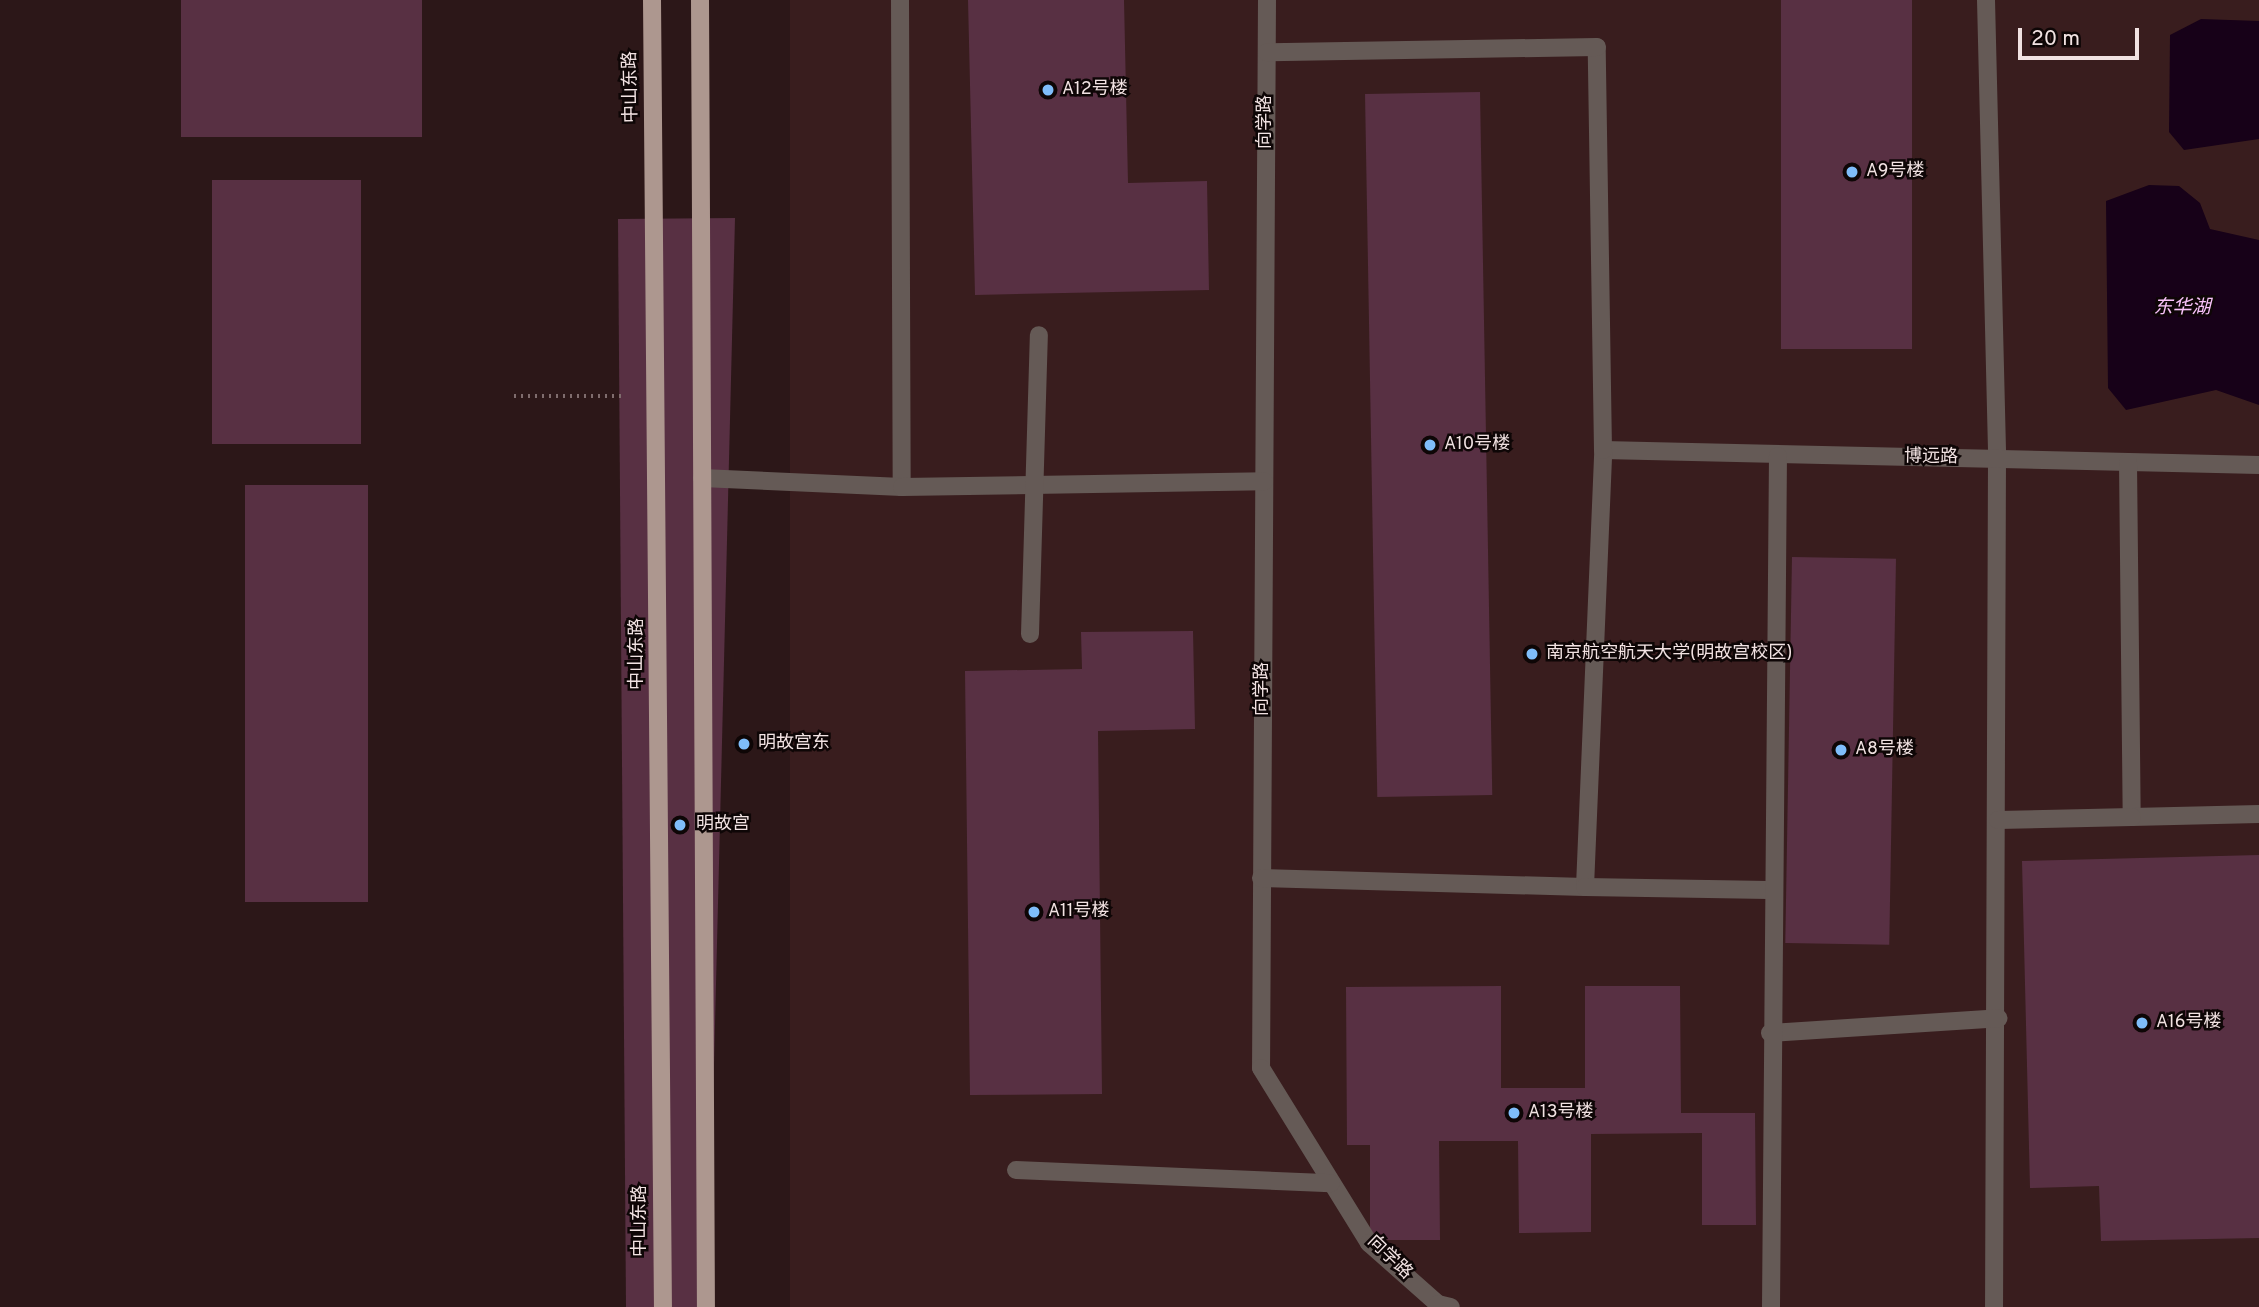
<!DOCTYPE html>
<html>
<head>
<meta charset="utf-8">
<style>
  body { margin:0 }
  #map { position:relative; width:2259px; height:1307px; overflow:hidden; background:#2c1718; font-family:Overpass,"Noto Sans SC",sans-serif }
  div>[style] { position:absolute }
  .built>* { inset:0; background:#391d1e; transform-origin:0 0 }
  .water>* { inset:0; background:#170118 }
  .building>* { inset:0; background:#583043; transform-origin:0 0 }
  .path>* { height:4.5px; margin-top:-2.25px; transform-origin:0; background:repeating-linear-gradient(90deg,#7f6c6d 0 2px,transparent 0 7px) }
  .service>* { height:18px; margin:-9px; padding:0 9px; transform-origin:9px; border-radius:9px; background:#655a56 }
  .primary>* { height:18px; margin:-9px; padding:0 9px; transform-origin:9px; border-radius:9px; background:#ad978f }
  .dots>* { width:19px; height:19px; translate:-50% -50%; box-sizing:border-box; border:4px solid #0e0606; border-radius:50% }
  span { translate:-50% -50%; white-space:nowrap; text-align:center; line-height:1.15; -webkit-text-stroke:5px #0e0606; paint-order:stroke }
  .street-label { font-size:18px; color:#f1e2e2 }
  .poi-label { font-size:18px; color:#f1e2e2 }
  .left { translate:0 -50%; text-align:left }
  .water-label { font-size:19px; color:#f8c2fa; font-style:italic }
  .scale { position:absolute; left:2018px; top:28px; width:121px; height:32px; box-sizing:border-box; border:4px solid #f1e2e2; border-top:0; padding-left:9px; font-size:21px; line-height:24px; white-space:nowrap; color:#f1e2e2; -webkit-text-stroke:5px #0e0606; paint-order:stroke }
</style>
</head>
<body>
<div id="map">
  <div class="built">
    <div style="left:790px;top:0;width:1469px;height:1307px"></div>
  </div>
  <div class="water">
    <div style="clip-path:polygon(2201px 19px,2259px 21px,2259px 139px,2184px 150px,2169px 132px,2170px 35px)"></div>
    <div style="clip-path:polygon(2149px 185px,2179px 186px,2200px 203px,2210px 229px,2259px 240px,2259px 405px,2216px 390px,2126px 410px,2108px 388px,2106px 201px)"></div>
  </div>
  <div class="building">
    <div style="left:181px;top:0;width:241px;height:137px"></div>
    <div style="clip-path:polygon(968px 0,1124px 0,1128px 183px,1207px 181px,1209px 290px,975px 295px)"></div>
    <div style="left:1781px;top:0;width:131px;height:349px"></div>
    <div style="left:1480px;top:92px;width:703px;height:115px;rotate:89deg"></div>
    <div style="left:361px;top:180px;width:264px;height:149px;rotate:90deg"></div>
    <div style="clip-path:polygon(735px 218px,708px 1307px,626px 1307px,618px 219px)"></div>
    <div style="left:368px;top:485px;width:417px;height:123px;rotate:90deg"></div>
    <div style="left:1792px;top:557px;width:104px;height:386px;rotate:1deg"></div>
    <div style="clip-path:polygon(1193px 631px,1195px 729px,1098px 731px,1102px 1094px,970px 1095px,965px 671px,1082px 669px,1081px 632px)"></div>
    <div style="clip-path:polygon(2259px 855px,2259px 1238px,2101px 1241px,2099px 1186px,2030px 1188px,2022px 861px)"></div>
    <div style="clip-path:polygon(1501px 986px,1501px 1088px,1585px 1088px,1585px 986px,1680px 986px,1681px 1113px,1755px 1113px,1756px 1225px,1702px 1225px,1702px 1133px,1591px 1134px,1591px 1232px,1519px 1233px,1518px 1141px,1439px 1141px,1440px 1240px,1370px 1240px,1370px 1145px,1347px 1145px,1346px 987px)"></div>
  </div>
  <div class="path">
    <div style="left:514px;top:396px;width:111px"></div>
  </div>
  <div class="service">
    <div style="left:900px;top:0;width:487px;rotate:89.8deg"></div>
    <div style="left:1267px;top:0;width:1068px;rotate:90.32deg"></div>
    <div style="left:1261px;top:1068px;width:206px;rotate:58.3deg"></div>
    <div style="left:1369px;top:1243px;width:92px;rotate:41.5deg"></div>
    <div style="left:1438px;top:1304px;width:13px;rotate:13deg"></div>
    <div style="left:1986px;top:0;width:459px;rotate:88.6deg"></div>
    <div style="left:1997px;top:459px;width:848px;rotate:90.2deg"></div>
    <div style="left:1603px;top:450px;width:656px;rotate:1.31deg"></div>
    <div style="left:2128px;top:462px;width:355px;rotate:89.4deg"></div>
    <div style="left:2132px;top:817px;width:127px;rotate:-1.4deg"></div>
    <div style="left:702px;top:478px;width:200px;rotate:2.6deg"></div>
    <div style="left:902px;top:487px;width:362px;rotate:-0.9deg"></div>
    <div style="left:1030px;top:634px;width:299px;rotate:-88.3deg"></div>
    <div style="left:1998px;top:820px;width:134px;rotate:-1.3deg"></div>
    <div style="left:1261px;top:878px;width:324px;rotate:1.6deg"></div>
    <div style="left:1585px;top:887px;width:437px;rotate:-87.6deg"></div>
    <div style="left:1603px;top:450px;width:403px;rotate:-90.9deg"></div>
    <div style="left:1597px;top:47px;width:330px;rotate:179.1deg"></div>
    <div style="left:1585px;top:887px;width:184px;rotate:0.9deg"></div>
    <div style="left:1770px;top:1033px;width:229px;rotate:-3.7deg"></div>
    <div style="left:1016px;top:1170px;width:315px;rotate:2.4deg"></div>
    <div style="left:1771px;top:1307px;width:851px;rotate:-89.53deg"></div>
  </div>
  <div class="primary">
    <div style="left:652px;top:0;width:1307px;rotate:89.52deg"></div>
    <div style="left:700px;top:0;width:1307px;rotate:89.74deg"></div>
  </div>
  <div class="dots">
    <div style="left:1048px;top:90px;background:#7fbdfa"></div>
    <div style="left:1852px;top:172px;background:#7fbdfa"></div>
    <div style="left:1430px;top:445px;background:#7fbdfa"></div>
    <div style="left:1532px;top:654px;background:#7fbdfa"></div>
    <div style="left:744px;top:744px;background:#7fbdfa"></div>
    <div style="left:1841px;top:750px;background:#7fbdfa"></div>
    <div style="left:680px;top:825px;background:#7fbdfa"></div>
    <div style="left:1034px;top:912px;background:#7fbdfa"></div>
    <div style="left:2142px;top:1023px;background:#7fbdfa"></div>
    <div style="left:1514px;top:1113px;background:#7fbdfa"></div>
  </div>
  <div class="street-label">
    <span style="left:632px;top:87px;rotate:-91deg">中山东路</span>
    <span style="left:1266px;top:122px;rotate:-90deg">向学路</span>
    <span style="left:1931px;top:458px;rotate:1deg">博远路</span>
    <span style="left:638px;top:654px;rotate:-90deg">中山东路</span>
    <span style="left:1263px;top:689px;rotate:-90deg">向学路</span>
    <span style="left:641px;top:1221px;rotate:-90deg">中山东路</span>
    <span style="left:1389px;top:1258px;rotate:44deg">向学路</span>
  </div>
  <div class="poi-label">
    <span class="left" style="left:1062px;top:90px">A12号楼</span>
    <span class="left" style="left:1866px;top:172px">A9号楼</span>
    <span class="left" style="left:1444px;top:445px">A10号楼</span>
    <span class="left" style="left:1546px;top:654px">南京航空航天大学(明故宫校区)</span>
    <span class="left" style="left:758px;top:744px">明故宫东</span>
    <span class="left" style="left:1855px;top:750px">A8号楼</span>
    <span class="left" style="left:696px;top:825px">明故宫</span>
    <span class="left" style="left:1048px;top:912px">A11号楼</span>
    <span class="left" style="left:2156px;top:1023px">A16号楼</span>
    <span class="left" style="left:1528px;top:1113px">A13号楼</span>
  </div>
  <div class="water-label">
    <span style="left:2182px;top:309px">东华湖</span>
  </div>
  <div class="scale">20 m</div>
</div>
</body>
</html>
